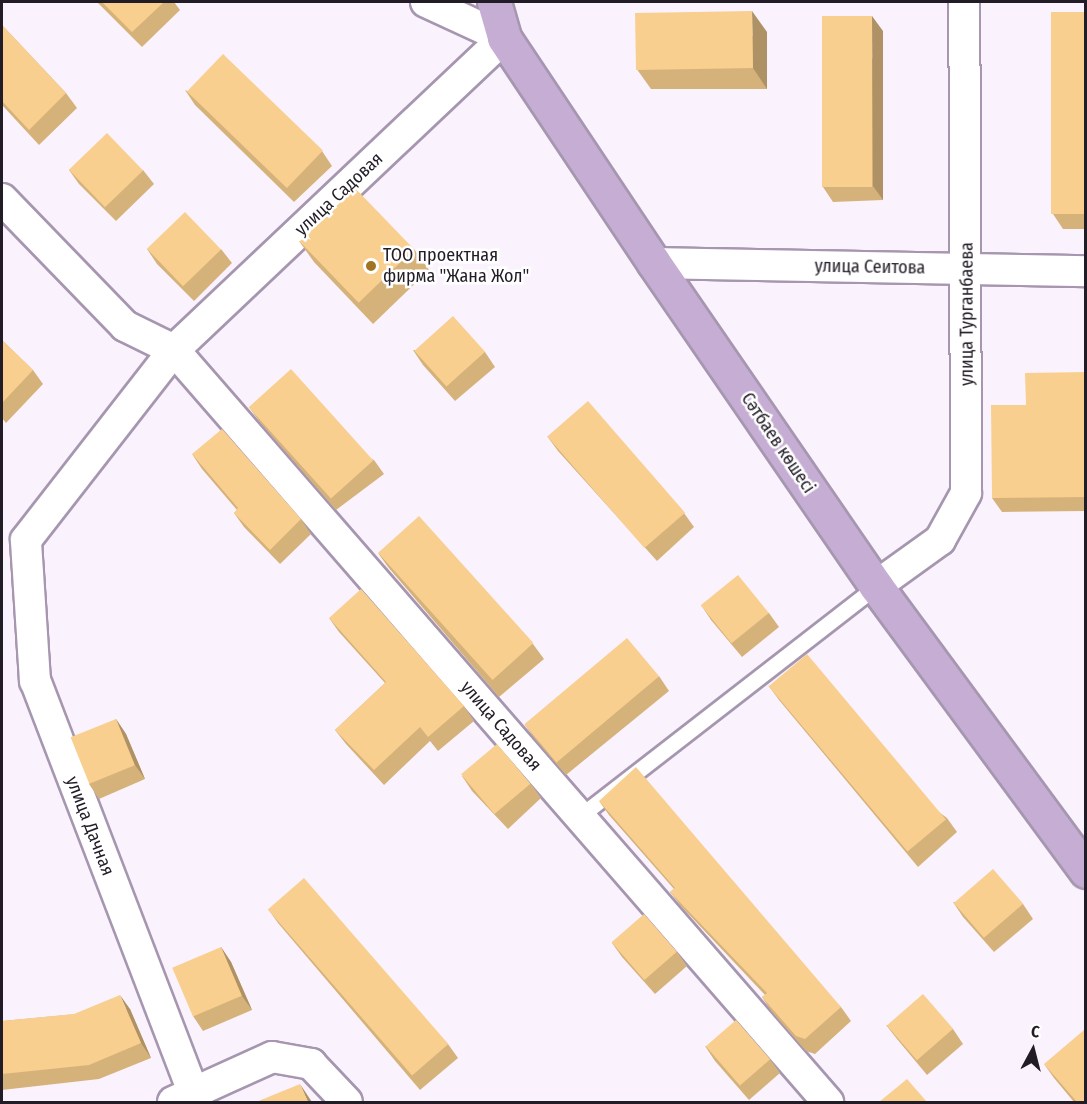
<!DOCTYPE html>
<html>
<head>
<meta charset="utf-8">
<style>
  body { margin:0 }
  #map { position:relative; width:1087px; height:1104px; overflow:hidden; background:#faf3fe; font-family:"Fira Sans Condensed",sans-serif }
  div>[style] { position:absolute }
  .roads { filter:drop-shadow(2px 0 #a696af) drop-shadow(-2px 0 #a696af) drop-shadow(0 2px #a696af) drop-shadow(0 -2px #a696af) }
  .lane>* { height:15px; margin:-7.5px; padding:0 7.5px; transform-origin:7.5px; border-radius:7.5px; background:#fff }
  .street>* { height:30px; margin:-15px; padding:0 15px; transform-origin:15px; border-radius:15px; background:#fff }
  .primary>* { height:33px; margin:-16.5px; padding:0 16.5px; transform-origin:16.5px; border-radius:16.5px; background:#c5add3 }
  .wall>* { inset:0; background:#d6b27b }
  .shaded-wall>* { inset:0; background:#ae9164 }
  .building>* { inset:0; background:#f9cf8f; transform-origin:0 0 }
  .dots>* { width:16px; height:16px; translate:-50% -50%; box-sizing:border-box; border:3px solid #fff; border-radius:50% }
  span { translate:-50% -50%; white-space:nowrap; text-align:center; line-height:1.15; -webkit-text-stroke:5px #fff; paint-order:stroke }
  .street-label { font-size:18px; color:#221c26 }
  .poi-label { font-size:18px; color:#221c26 }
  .left { translate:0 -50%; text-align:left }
  .frame { position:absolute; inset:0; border:3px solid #221c26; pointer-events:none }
  .north { position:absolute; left:1003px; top:1020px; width:60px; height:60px; -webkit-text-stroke:4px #fff; paint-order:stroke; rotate:7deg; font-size:16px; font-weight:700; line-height:24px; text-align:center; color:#221c26 }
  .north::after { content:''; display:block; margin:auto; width:21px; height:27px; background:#221c26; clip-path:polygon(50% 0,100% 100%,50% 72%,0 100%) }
</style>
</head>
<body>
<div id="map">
  <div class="roads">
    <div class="lane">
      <div style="left:580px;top:816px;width:375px;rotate:-37.8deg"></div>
    </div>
    <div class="street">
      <div style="left:2px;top:199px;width:177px;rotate:45.9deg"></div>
      <div style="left:125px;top:326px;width:55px;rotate:26.1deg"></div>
      <div style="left:174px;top:350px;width:997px;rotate:48.99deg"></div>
      <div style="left:654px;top:263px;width:432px;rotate:1.1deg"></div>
      <div style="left:876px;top:586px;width:79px;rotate:-35.7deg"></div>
      <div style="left:940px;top:540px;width:54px;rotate:-61deg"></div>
      <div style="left:966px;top:493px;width:491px;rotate:-90.2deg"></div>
      <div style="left:173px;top:1102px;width:109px;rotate:-24.4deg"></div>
      <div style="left:272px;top:1057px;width:40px;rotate:10deg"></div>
      <div style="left:311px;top:1064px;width:52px;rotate:46.5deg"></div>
      <div style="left:197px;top:1102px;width:451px;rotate:-111deg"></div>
      <div style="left:35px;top:681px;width:141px;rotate:-93.7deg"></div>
      <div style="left:26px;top:540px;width:241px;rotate:-52.1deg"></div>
      <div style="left:174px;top:350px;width:454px;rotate:-43.4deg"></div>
      <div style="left:504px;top:38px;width:86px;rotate:-155.2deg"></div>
    </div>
    <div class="primary">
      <div style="left:494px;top:2px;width:37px;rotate:74deg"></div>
      <div style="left:504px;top:38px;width:270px;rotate:56.3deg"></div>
      <div style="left:654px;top:263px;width:392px;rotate:55.5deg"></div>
      <div style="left:876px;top:586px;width:354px;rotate:53.6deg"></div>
    </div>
  </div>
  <div class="wall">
    <div style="clip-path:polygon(97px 2px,174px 2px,180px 10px,142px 47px)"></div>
    <div style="clip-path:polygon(1086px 12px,1086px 229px,1063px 229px,1053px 214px)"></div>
    <div style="clip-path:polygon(2px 25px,66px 93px,77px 108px,39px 145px,2px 105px)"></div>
    <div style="clip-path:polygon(883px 31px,883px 200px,833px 202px,823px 187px)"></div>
    <div style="clip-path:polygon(767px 32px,767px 89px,651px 89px,636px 68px)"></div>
    <div style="clip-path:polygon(185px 90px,322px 151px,332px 166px,294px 202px,195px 105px)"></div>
    <div style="clip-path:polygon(69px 170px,143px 170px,154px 184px,116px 221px,79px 184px)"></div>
    <div style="clip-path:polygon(299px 241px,414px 249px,429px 270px,373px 324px,314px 262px)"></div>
    <div style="clip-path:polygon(147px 249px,221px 249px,232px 263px,194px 301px,157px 264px)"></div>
    <div style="clip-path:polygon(2px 340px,33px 370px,43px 384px,6px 423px,2px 418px)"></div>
    <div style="clip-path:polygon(413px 350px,485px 352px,495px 367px,455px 401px,423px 365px)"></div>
    <div style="clip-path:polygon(1086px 372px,1086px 511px,1002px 512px,992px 498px,1026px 405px)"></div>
    <div style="clip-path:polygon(249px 407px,374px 460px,384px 474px,336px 510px,259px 421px)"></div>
    <div style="clip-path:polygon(547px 436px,684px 513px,694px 527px,657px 561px,558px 451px)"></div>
    <div style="clip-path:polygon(192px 454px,301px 519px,311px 534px,280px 564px,244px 527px,234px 513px,237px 510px,202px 469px)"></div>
    <div style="clip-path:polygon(378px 553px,533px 644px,544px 659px,499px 697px,388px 567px)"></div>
    <div style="clip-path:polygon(701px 605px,769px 613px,779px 627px,742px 657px,711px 620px)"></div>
    <div style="clip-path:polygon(329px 618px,464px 706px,474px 721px,438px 751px,430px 741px,384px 785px,346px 744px,335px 730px,385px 683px,339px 632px)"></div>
    <div style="clip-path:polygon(659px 676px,669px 691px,566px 775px,535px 739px,525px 725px)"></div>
    <div style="clip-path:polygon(768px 685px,947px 818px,957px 832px,918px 867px,779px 700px)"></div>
    <div style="clip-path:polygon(116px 719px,126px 734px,145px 779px,99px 799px,89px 784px)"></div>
    <div style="clip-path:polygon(462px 776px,531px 784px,541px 798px,508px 829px,472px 791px)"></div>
    <div style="clip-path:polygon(599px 801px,841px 1007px,851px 1021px,815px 1054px,806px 1051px,772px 1012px,762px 997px,765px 995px,681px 906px,670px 892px,674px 889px,609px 815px)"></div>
    <div style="clip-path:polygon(953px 902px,1023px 904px,1033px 919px,994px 952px,963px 917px)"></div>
    <div style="clip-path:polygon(268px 909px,448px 1044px,458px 1058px,420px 1090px,278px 923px)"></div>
    <div style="clip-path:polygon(612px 943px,677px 952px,687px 966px,655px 994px,622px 957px)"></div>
    <div style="clip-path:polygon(221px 947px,231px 962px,252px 1010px,203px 1031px,193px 1016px)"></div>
    <div style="clip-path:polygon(130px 1009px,151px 1058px,99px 1079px,2px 1090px,2px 1021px)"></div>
    <div style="clip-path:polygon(886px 1025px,953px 1029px,963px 1044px,927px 1075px,897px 1039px)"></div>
    <div style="clip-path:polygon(705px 1046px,770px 1059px,780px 1073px,749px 1100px,715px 1061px)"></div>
    <div style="clip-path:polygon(1044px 1064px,1086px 1102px,1074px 1102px,1054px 1078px)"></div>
  </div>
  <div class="shaded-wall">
    <div style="clip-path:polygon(752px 11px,767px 32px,767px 89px,753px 68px)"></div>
    <div style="clip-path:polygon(872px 16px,883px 31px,883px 200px,873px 186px)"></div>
    <div style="clip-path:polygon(116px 719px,126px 734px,145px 779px,135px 765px)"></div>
    <div style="clip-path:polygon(221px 947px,231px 962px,252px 1010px,242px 996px)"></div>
    <div style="clip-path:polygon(120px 995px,130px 1009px,151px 1058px,141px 1043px)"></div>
    <div style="clip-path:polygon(300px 1084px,312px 1102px,308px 1102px)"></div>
  </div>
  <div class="building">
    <div style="clip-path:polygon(102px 2px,164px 2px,132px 32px)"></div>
    <div style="left:752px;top:11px;width:57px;height:117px;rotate:89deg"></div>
    <div style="left:1086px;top:12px;width:202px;height:35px;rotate:90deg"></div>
    <div style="left:822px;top:16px;width:50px;height:171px"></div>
    <div style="clip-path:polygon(2px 25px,66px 93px,29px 130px,2px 101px)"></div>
    <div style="left:223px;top:54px;width:139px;height:52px;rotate:44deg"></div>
    <div style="left:107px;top:133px;width:52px;height:53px;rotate:46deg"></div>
    <div style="left:355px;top:188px;width:85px;height:77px;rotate:46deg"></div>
    <div style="left:185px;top:212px;width:52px;height:53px;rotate:46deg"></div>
    <div style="left:453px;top:316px;width:48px;height:52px;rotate:48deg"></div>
    <div style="clip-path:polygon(2px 340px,33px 370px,2px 403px)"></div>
    <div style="left:291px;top:369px;width:123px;height:57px;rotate:48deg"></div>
    <div style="clip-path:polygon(1086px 372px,1086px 497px,992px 498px,991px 405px,1026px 405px,1025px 373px)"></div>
    <div style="left:588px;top:401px;width:148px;height:54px;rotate:49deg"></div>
    <div style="clip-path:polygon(222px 429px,301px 519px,270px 550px,234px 513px,238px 508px,192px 454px)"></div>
    <div style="left:419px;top:516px;width:171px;height:55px;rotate:48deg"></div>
    <div style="left:738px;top:575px;width:49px;height:48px;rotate:51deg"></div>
    <div style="clip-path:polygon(361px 589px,464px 706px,428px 737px,420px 727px,374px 770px,335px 730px,386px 682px,329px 618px)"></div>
    <div style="left:627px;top:638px;width:50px;height:134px;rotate:50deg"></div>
    <div style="left:807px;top:654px;width:216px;height:50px;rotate:50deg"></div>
    <div style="left:116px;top:719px;width:50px;height:49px;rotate:68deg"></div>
    <div style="left:497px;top:744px;width:52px;height:47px;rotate:50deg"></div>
    <div style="clip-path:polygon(636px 767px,841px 1007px,805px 1039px,796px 1036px,762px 997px,767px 993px,670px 892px,675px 888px,599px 801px)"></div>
    <div style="left:993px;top:869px;width:46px;height:52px;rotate:49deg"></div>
    <div style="left:304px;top:878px;width:220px;height:48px;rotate:49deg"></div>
    <div style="left:644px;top:914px;width:50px;height:43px;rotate:49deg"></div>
    <div style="left:221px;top:947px;width:53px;height:53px;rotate:67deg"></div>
    <div style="left:923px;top:994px;width:46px;height:48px;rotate:49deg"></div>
    <div style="clip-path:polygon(120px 995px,141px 1043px,89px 1065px,2px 1074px,2px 1021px,74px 1014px)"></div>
    <div style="left:736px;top:1020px;width:52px;height:40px;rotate:49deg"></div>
    <div style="clip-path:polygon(1084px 1030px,1086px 1032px,1086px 1102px,1077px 1102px,1044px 1064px)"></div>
    <div style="clip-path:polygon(907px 1079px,927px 1102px,879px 1102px)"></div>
    <div style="clip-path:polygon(300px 1084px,308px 1102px,256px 1102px)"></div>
  </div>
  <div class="dots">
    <div style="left:371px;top:266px;background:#a17425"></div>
  </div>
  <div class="street-label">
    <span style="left:339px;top:194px;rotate:-43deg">улица Садовая</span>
    <span style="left:870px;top:267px;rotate:1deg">улица Сеитова</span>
    <span style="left:967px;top:314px;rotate:-90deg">улица Турганбаева</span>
    <span style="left:778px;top:443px;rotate:56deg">Сәтбаев көшесі</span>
    <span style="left:501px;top:726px;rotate:49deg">улица Садовая</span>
    <span style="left:90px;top:826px;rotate:69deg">улица Дачная</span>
  </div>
  <div class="poi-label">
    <span class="left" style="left:383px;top:266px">ТОО проектная<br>фирма "Жана Жол"</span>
  </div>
  <div class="frame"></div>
  <div class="north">С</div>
</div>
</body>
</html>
